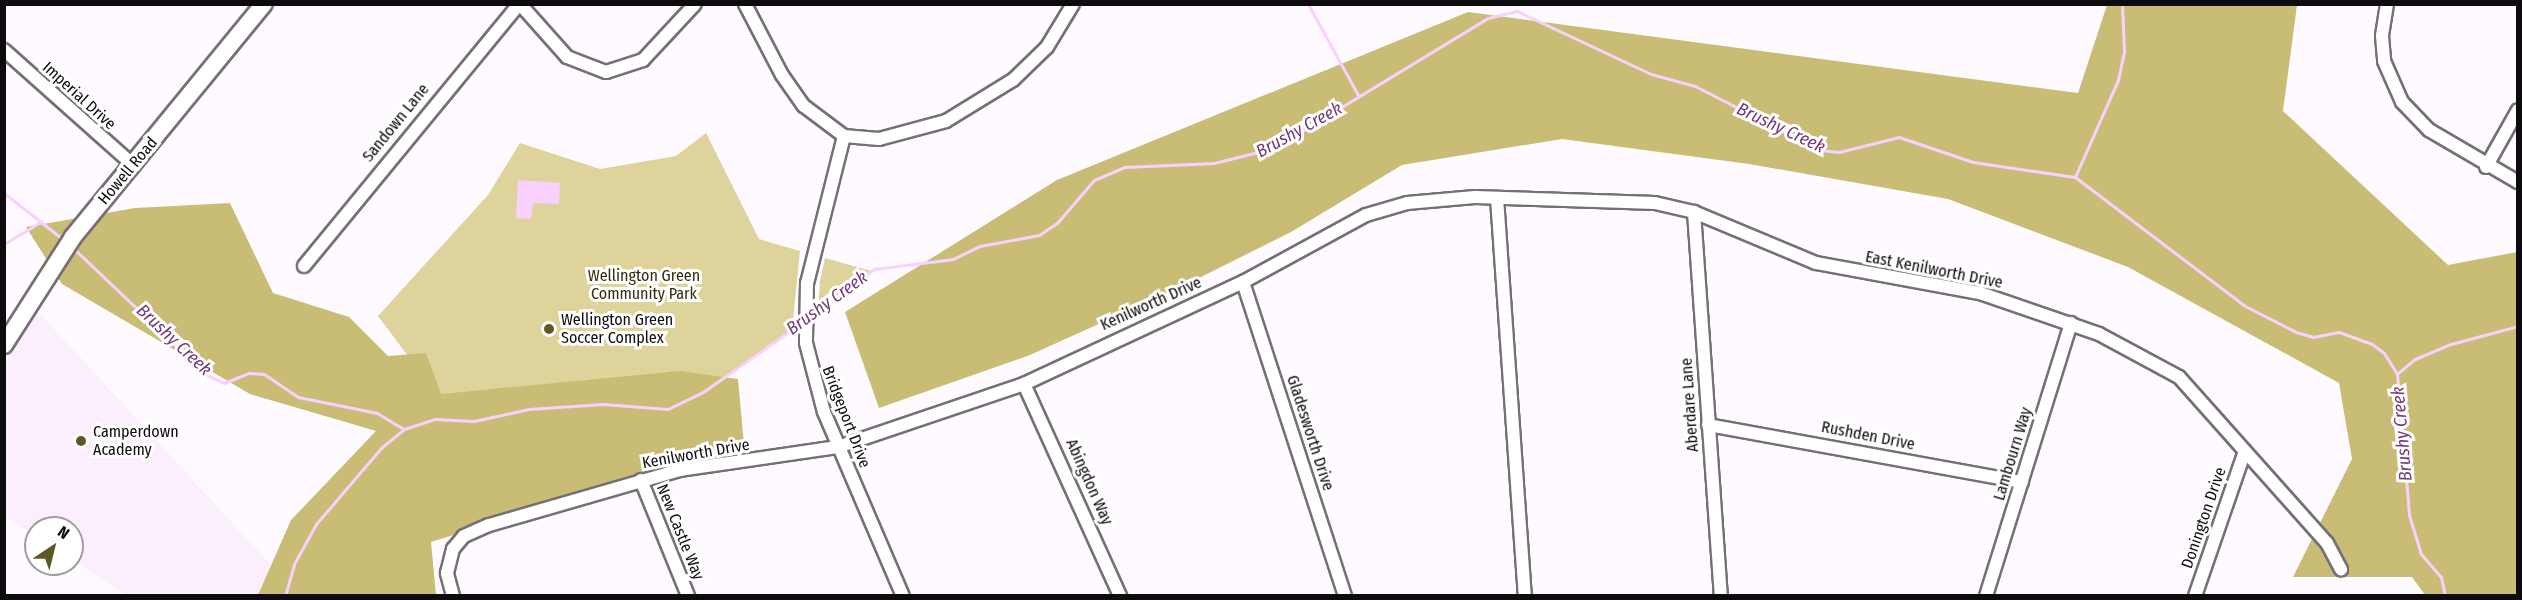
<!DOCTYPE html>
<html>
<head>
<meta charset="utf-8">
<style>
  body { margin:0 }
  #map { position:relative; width:2522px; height:600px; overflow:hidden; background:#fefaff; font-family:"Fira Sans Condensed",sans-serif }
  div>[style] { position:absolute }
  .built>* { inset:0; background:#fbeefd }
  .green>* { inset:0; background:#ded39a }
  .forest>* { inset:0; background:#c9bd76 }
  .water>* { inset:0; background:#f9d1ff }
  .stream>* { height:3px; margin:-1.5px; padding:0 1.5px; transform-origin:1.5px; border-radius:1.5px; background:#f9d1ff }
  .roads { filter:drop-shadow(2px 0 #766f76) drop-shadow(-2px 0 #766f76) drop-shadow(0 2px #766f76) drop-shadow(0 -2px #766f76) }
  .minor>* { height:12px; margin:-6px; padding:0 6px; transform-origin:6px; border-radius:6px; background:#fff }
  .secondary>* { height:16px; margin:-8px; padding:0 8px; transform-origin:8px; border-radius:8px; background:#fff }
  .dots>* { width:16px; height:16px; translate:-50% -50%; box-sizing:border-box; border:3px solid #fff; border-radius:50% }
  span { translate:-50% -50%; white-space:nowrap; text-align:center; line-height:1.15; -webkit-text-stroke:6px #fff; paint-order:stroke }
  .street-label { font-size:16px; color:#0e0b0e }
  .park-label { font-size:16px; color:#332d0d }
  .poi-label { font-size:16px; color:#0e0b0e }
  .left { translate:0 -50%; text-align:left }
  .water-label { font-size:18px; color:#733a7c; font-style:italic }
  .frame { position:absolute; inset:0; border:6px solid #0e0b0e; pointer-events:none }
  .north { position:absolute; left:24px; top:516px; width:60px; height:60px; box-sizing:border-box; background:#fff; border:2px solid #9f9d9f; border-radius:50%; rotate:35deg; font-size:16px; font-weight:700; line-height:24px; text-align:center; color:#0e0b0e }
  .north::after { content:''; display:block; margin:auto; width:21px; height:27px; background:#605723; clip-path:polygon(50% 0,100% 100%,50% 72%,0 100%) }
</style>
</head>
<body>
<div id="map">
  <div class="built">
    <div style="clip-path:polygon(34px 307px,271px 565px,258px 595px,125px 595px,72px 559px,72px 528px,36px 528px,36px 537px,5px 517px,4px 365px)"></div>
  </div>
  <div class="green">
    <div style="clip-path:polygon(706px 133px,759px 239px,800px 251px,792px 329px,703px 392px,456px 420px,378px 316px,488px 195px,520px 143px,600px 169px,676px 156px)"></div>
    <div style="clip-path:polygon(825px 258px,871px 271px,818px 312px,820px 281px)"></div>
  </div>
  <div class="forest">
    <div style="clip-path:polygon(2107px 5px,2297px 5px,2283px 111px,2448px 265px,2517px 252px,2517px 595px,2425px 595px,2412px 577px,2293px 577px,2352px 459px,2339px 383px,2128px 267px,1948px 199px,1749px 164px,1562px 139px,1402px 165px,1291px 232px,1185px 285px,1030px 355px,879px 408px,845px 312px,1057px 180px,1468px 12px,2078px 93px)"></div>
    <div style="clip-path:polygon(230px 203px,273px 293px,349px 317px,388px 356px,426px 353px,441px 394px,680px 371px,738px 379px,744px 445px,431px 542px,436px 595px,258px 595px,291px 520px,376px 431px,250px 394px,62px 284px,26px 227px,135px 208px)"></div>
  </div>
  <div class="water">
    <div style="clip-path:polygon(518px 180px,560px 183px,559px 204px,533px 203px,531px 219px,516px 218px)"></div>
  </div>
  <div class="stream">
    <div style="left:1308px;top:4px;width:104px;rotate:61.2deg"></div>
    <div style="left:2075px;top:177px;width:106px;rotate:-66.1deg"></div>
    <div style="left:2118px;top:80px;width:30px;rotate:-78deg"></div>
    <div style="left:2124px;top:51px;width:47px;rotate:-92.4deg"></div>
    <div style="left:4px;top:193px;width:78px;rotate:38.2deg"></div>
    <div style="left:4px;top:244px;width:44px;rotate:-31.2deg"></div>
    <div style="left:72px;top:247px;width:186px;rotate:43.5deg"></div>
    <div style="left:207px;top:375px;width:19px;rotate:25deg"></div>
    <div style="left:224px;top:383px;width:27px;rotate:-22deg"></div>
    <div style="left:249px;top:373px;width:15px;rotate:4deg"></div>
    <div style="left:264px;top:374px;width:41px;rotate:34.1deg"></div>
    <div style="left:298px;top:397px;width:81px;rotate:11.4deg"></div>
    <div style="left:377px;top:413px;width:31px;rotate:31deg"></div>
    <div style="left:809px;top:318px;width:81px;rotate:-37deg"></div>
    <div style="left:874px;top:269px;width:80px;rotate:-7.2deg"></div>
    <div style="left:953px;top:259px;width:30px;rotate:-26deg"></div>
    <div style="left:980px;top:246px;width:60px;rotate:-10.6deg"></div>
    <div style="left:1039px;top:235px;width:22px;rotate:-34deg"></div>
    <div style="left:1057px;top:223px;width:57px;rotate:-49.3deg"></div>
    <div style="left:1094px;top:180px;width:34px;rotate:-23deg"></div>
    <div style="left:1125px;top:167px;width:89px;rotate:-2.6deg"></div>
    <div style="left:1214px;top:163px;width:62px;rotate:-14deg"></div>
    <div style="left:1274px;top:148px;width:250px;rotate:-31.3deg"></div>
    <div style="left:1488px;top:18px;width:30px;rotate:-14deg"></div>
    <div style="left:1517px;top:11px;width:148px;rotate:25.2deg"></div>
    <div style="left:1651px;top:74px;width:46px;rotate:15.3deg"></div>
    <div style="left:1695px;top:86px;width:140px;rotate:27.1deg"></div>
    <div style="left:1820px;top:150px;width:19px;rotate:6deg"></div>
    <div style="left:1839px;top:152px;width:62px;rotate:-14deg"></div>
    <div style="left:1899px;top:137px;width:78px;rotate:18.7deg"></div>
    <div style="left:1973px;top:162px;width:103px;rotate:8.4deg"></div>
    <div style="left:2075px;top:177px;width:213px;rotate:37.2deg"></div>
    <div style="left:2245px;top:306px;width:57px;rotate:27deg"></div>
    <div style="left:2296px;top:332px;width:18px;rotate:16deg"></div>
    <div style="left:2313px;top:337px;width:26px;rotate:-11deg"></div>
    <div style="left:2339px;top:332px;width:35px;rotate:20deg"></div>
    <div style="left:2372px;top:344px;width:15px;rotate:37deg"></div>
    <div style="left:2384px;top:353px;width:25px;rotate:58deg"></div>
    <div style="left:2397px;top:374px;width:142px;rotate:85.1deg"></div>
    <div style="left:2409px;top:515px;width:41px;rotate:72.9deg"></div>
    <div style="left:2421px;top:554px;width:30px;rotate:49deg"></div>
    <div style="left:2441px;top:577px;width:19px;rotate:78deg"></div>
    <div style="left:2397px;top:374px;width:23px;rotate:-40deg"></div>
    <div style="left:2415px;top:359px;width:39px;rotate:-23deg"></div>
    <div style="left:2451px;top:344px;width:69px;rotate:-15deg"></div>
    <div style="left:285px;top:596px;width:33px;rotate:-74deg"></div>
    <div style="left:294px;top:564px;width:46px;rotate:-61.2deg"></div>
    <div style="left:316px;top:524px;width:101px;rotate:-49.4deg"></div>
    <div style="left:382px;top:447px;width:28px;rotate:-39deg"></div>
    <div style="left:404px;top:429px;width:32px;rotate:-18deg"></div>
    <div style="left:434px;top:419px;width:40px;rotate:2.9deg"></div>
    <div style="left:474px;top:421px;width:56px;rotate:-12.3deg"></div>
    <div style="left:529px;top:409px;width:74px;rotate:-3.9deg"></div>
    <div style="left:603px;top:404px;width:65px;rotate:4.4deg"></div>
    <div style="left:668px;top:409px;width:39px;rotate:-26deg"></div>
    <div style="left:703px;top:392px;width:123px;rotate:-35.1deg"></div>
  </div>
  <div class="roads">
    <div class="minor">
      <div style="left:520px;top:4px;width:71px;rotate:48.4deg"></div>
      <div style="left:567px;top:57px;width:42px;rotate:21deg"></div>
      <div style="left:606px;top:72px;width:39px;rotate:-18deg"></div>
      <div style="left:643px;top:60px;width:76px;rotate:-47.1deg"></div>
      <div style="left:745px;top:4px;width:80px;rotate:62.5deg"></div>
      <div style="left:782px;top:75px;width:38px;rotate:55deg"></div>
      <div style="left:804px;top:106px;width:50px;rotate:36.9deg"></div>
      <div style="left:844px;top:136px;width:35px;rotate:5deg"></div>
      <div style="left:879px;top:139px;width:69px;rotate:-15deg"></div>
      <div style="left:946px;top:121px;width:79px;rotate:-31.5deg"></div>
      <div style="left:1013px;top:80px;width:47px;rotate:-44.1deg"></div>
      <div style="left:1047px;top:47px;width:50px;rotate:-58.8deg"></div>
      <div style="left:2387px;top:4px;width:32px;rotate:99deg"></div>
      <div style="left:2382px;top:36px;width:25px;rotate:85deg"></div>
      <div style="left:2384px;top:61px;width:45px;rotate:66.3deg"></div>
      <div style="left:2402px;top:102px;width:39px;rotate:46deg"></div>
      <div style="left:2429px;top:130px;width:103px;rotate:30.3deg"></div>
      <div style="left:4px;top:50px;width:173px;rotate:41.7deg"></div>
      <div style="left:844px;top:136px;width:152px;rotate:104.1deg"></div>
      <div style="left:807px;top:283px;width:60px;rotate:91deg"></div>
      <div style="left:806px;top:343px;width:71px;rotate:75.4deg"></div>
      <div style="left:824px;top:412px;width:200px;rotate:66.8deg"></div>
      <div style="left:2486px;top:167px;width:65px;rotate:-60.7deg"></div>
      <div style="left:1497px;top:198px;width:399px;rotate:86deg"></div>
      <div style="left:1694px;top:212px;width:385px;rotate:86deg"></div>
      <div style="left:304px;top:266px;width:339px;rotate:-50.6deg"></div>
      <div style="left:1243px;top:282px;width:330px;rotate:72deg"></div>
      <div style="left:1024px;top:384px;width:233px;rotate:65.6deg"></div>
      <div style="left:1708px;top:425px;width:319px;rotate:10.3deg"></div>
      <div style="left:641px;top:480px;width:125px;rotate:67.9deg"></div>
      <div style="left:453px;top:596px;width:24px;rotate:-105deg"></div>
      <div style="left:447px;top:573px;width:25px;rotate:-76deg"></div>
      <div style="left:453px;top:549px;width:17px;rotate:-50deg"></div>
      <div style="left:464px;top:536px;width:27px;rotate:-24deg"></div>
      <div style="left:489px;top:525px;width:199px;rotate:-16.1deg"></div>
      <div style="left:680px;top:470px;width:160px;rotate:-8.3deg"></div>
      <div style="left:838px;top:447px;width:196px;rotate:-18.7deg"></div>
      <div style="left:1024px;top:384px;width:242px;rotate:-25deg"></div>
      <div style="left:1243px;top:282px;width:140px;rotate:-28.6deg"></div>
      <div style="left:1366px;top:215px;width:43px;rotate:-16.3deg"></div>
      <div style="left:1407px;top:203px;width:68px;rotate:-5deg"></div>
      <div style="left:1475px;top:197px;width:180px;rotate:1.9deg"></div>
      <div style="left:1655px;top:203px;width:40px;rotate:13deg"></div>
      <div style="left:1694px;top:212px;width:132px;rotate:22.7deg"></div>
      <div style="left:1816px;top:263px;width:167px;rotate:10.4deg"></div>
      <div style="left:1980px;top:293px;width:126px;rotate:19deg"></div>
      <div style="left:2099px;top:334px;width:91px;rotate:28.3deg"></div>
      <div style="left:2179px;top:377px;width:222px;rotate:48.3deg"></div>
      <div style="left:2327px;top:543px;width:30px;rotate:62deg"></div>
      <div style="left:1986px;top:596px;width:286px;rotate:-72.7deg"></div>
      <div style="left:2195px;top:596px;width:153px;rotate:-71deg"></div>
    </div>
    <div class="secondary">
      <div style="left:4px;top:345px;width:128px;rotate:-57.4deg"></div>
      <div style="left:73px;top:237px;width:301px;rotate:-50.7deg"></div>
    </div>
  </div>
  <div class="dots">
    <div style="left:549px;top:329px;background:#605723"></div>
    <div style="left:81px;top:441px;background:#605723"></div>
  </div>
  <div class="street-label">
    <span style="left:79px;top:96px;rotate:42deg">Imperial Drive</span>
    <span style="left:396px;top:123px;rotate:-51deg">Sandown Lane</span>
    <span style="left:128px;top:171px;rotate:-50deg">Howell Road</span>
    <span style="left:1934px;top:270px;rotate:11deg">East Kenilworth Drive</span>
    <span style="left:1151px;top:304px;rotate:-24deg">Kenilworth Drive</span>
    <span style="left:1690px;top:405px;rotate:-94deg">Aberdare Lane</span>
    <span style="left:846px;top:417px;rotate:69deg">Bridgeport Drive</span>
    <span style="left:1310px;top:433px;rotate:72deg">Gladesworth Drive</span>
    <span style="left:1868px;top:436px;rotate:11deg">Rushden Drive</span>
    <span style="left:696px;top:454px;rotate:-10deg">Kenilworth Drive</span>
    <span style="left:2013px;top:454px;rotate:-73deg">Lambourn Way</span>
    <span style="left:1089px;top:482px;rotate:66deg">Abingdon Way</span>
    <span style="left:2204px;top:518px;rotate:-71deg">Donington Drive</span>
    <span style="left:680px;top:532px;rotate:68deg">New Castle Way</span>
  </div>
  <div class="park-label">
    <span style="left:644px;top:285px">Wellington Green<br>Community Park</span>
  </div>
  <div class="poi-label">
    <span class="left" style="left:561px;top:329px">Wellington Green<br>Soccer Complex</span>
    <span class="left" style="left:93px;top:441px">Camperdown<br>Academy</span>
  </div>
  <div class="water-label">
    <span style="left:1781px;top:128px;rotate:25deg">Brushy Creek</span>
    <span style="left:1299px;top:130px;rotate:-29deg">Brushy Creek</span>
    <span style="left:827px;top:303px;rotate:-36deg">Brushy Creek</span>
    <span style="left:174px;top:340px;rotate:43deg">Brushy Creek</span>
    <span style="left:2402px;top:434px;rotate:-95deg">Brushy Creek</span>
  </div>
  <div class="frame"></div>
  <div class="north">N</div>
</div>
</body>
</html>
